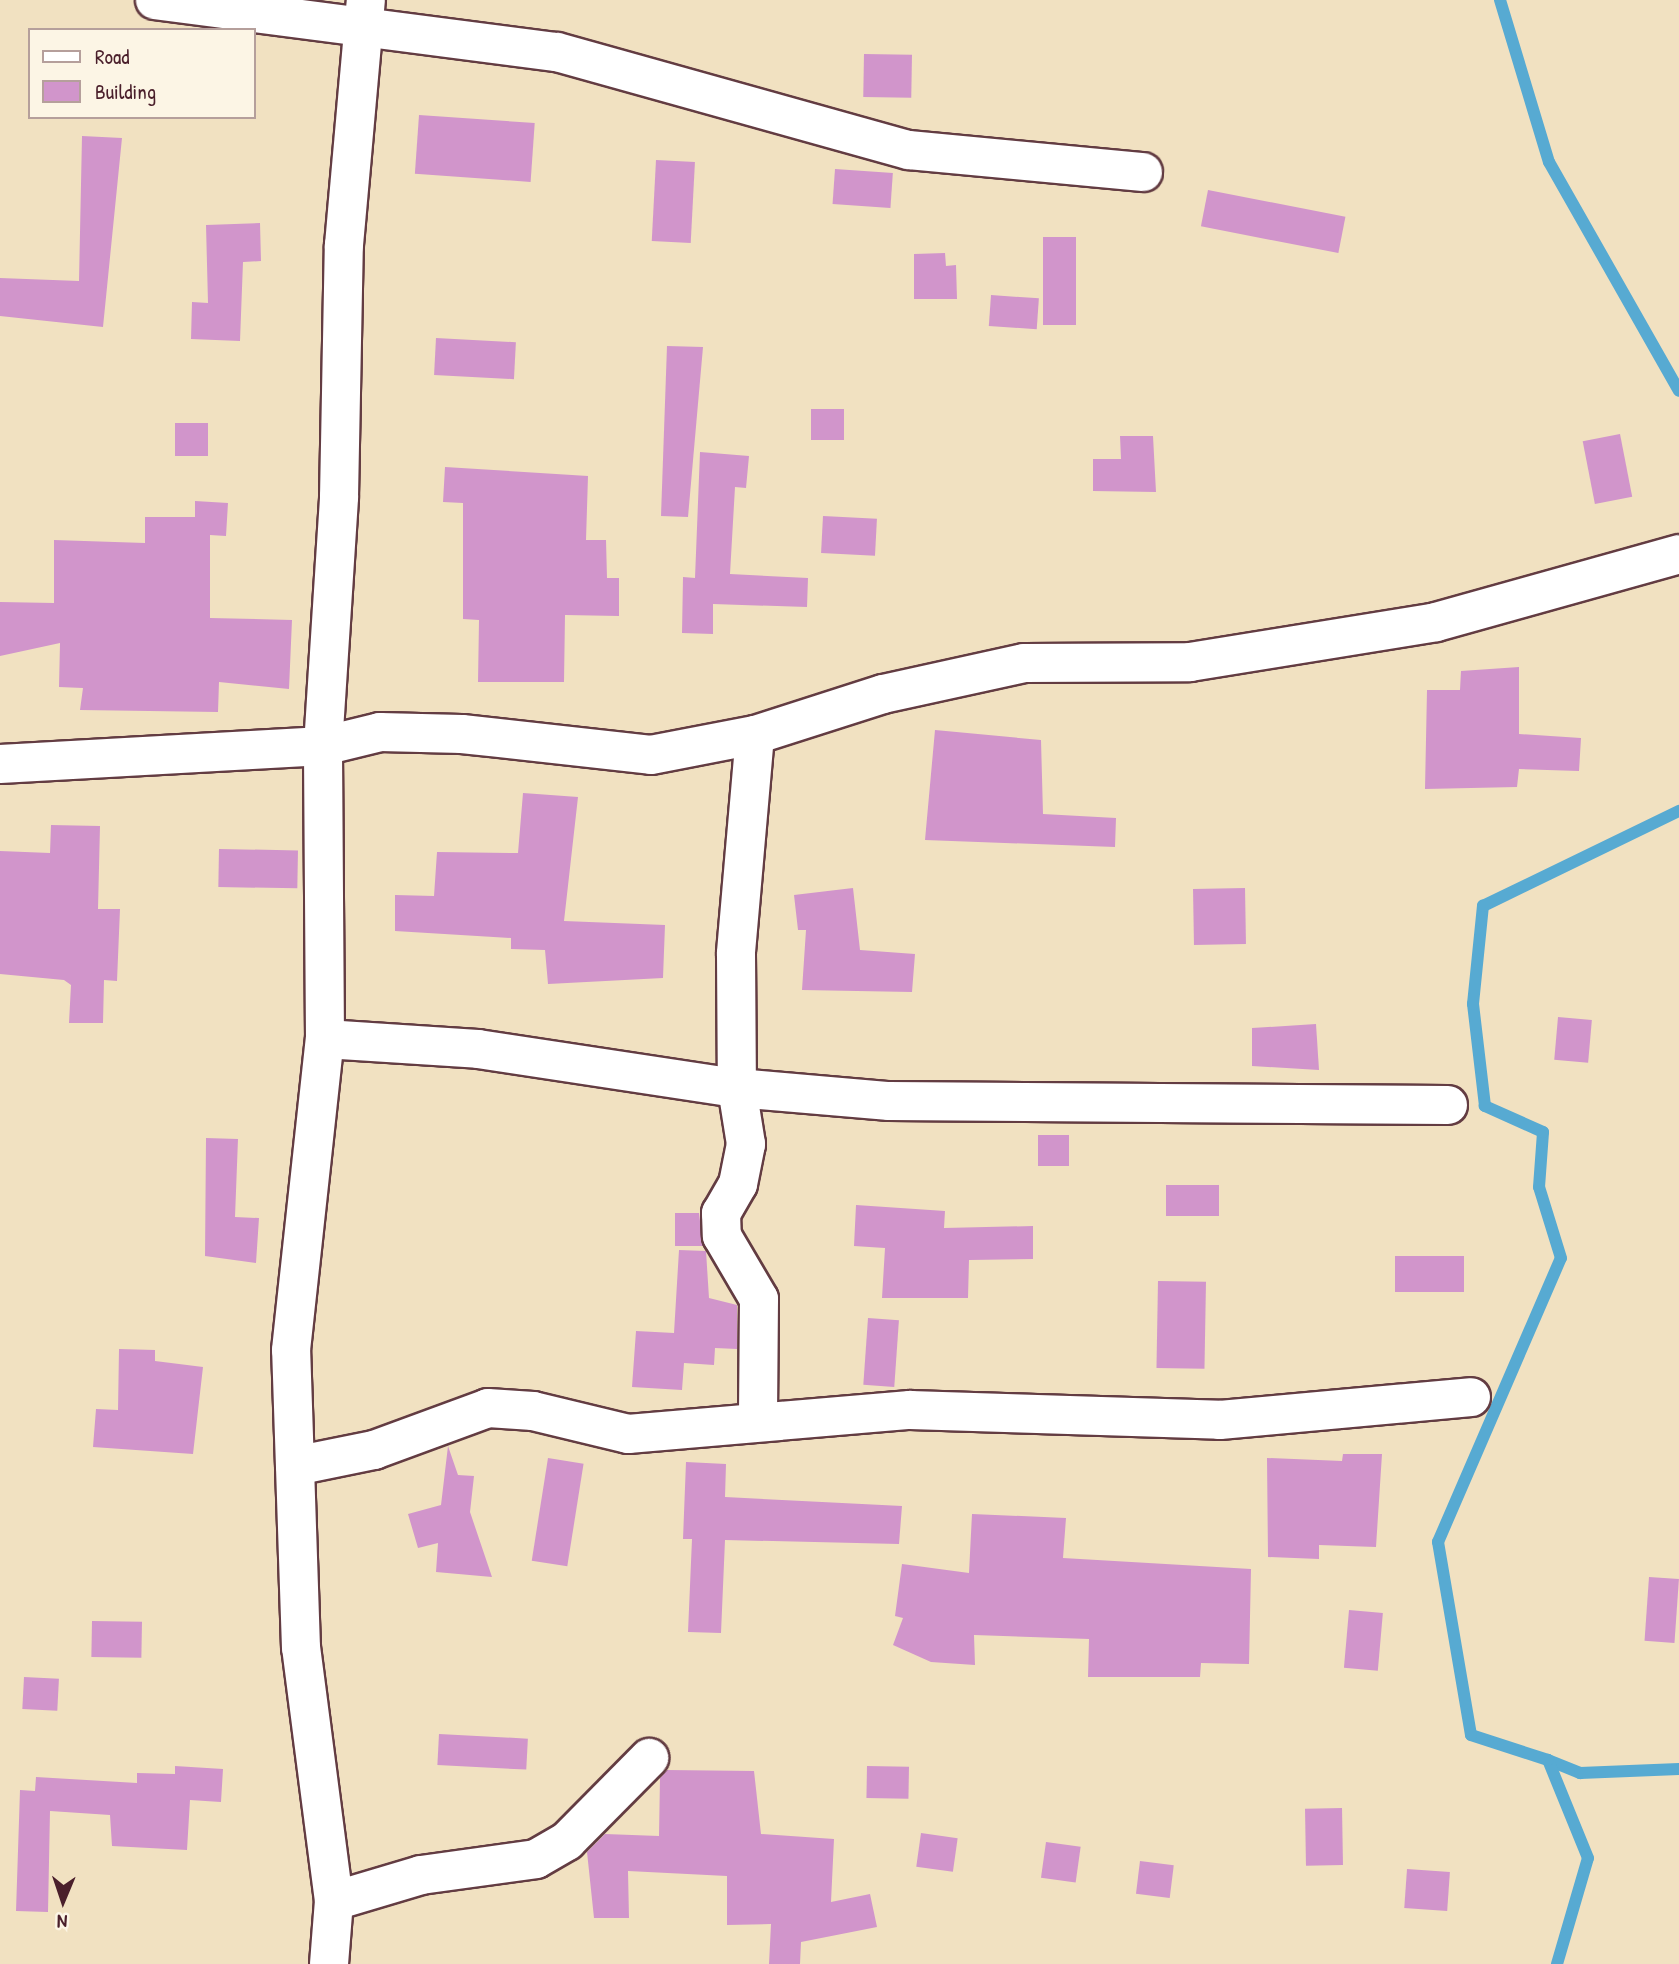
<!DOCTYPE html>
<html>
<head>
<meta charset="utf-8">
<style>
  body { margin:0 }
  #map { position:relative; width:1679px; height:1964px; overflow:hidden; background:#f1e1c1; font-family:"Patrick Hand",sans-serif }
  div>[style] { position:absolute }
  .stream>* { height:12px; margin:-6px; padding:0 6px; transform-origin:6px; border-radius:6px; background:#57aad2 }
  .building>* { inset:0; background:#d195cb; transform-origin:0 0 }
  .roads { filter:drop-shadow(2px 0 #633c42) drop-shadow(-2px 0 #633c42) drop-shadow(0 2px #633c42) drop-shadow(0 -2px #633c42) }
  .minor>* { height:38px; margin:-19px; padding:0 19px; transform-origin:19px; border-radius:19px; background:#fff }
  span { translate:-50% -50%; white-space:nowrap; text-align:center; line-height:1.15; -webkit-text-stroke:5px #fcf5e5; paint-order:stroke }
  .legend { position:absolute; left:28px; top:28px; width:228px; height:91px; box-sizing:border-box; background:#fcf5e5; border:2px solid #b59f9b; margin:0; padding:9px 12px; list-style:none; font-size:21px; color:#4a1f2b }
  .legend li { display:flex; align-items:center; gap:14px; height:35px }
  .legend b { width:35px; border:2px solid #b59f9b }
  .north { position:absolute; left:28px; top:1866px; width:70px; height:70px; -webkit-text-stroke:5px #fcf5e5; paint-order:stroke; rotate:182deg; font-size:19px; font-weight:700; line-height:28px; text-align:center; color:#4a1f2b }
  .north::after { content:''; display:block; margin:auto; width:24px; height:32px; background:#4a1f2b; clip-path:polygon(50% 0,100% 100%,50% 72%,0 100%) }
</style>
</head>
<body>
<div id="map">
  <div class="stream">
    <div style="left:1500px;top:0;width:169px;rotate:73.2deg"></div>
    <div style="left:1549px;top:162px;width:263px;rotate:60.4deg"></div>
    <div style="left:1548px;top:1760px;width:35px;rotate:22deg"></div>
    <div style="left:1580px;top:1773px;width:99px;rotate:-2.3deg"></div>
    <div style="left:1557px;top:1964px;width:110px;rotate:-73.7deg"></div>
    <div style="left:1588px;top:1858px;width:106px;rotate:-112.2deg"></div>
    <div style="left:1548px;top:1760px;width:81px;rotate:-162deg"></div>
    <div style="left:1471px;top:1735px;width:196px;rotate:-99.7deg"></div>
    <div style="left:1438px;top:1542px;width:309px;rotate:-66.6deg"></div>
    <div style="left:1561px;top:1258px;width:74px;rotate:-107.2deg"></div>
    <div style="left:1539px;top:1187px;width:55px;rotate:-85.8deg"></div>
    <div style="left:1543px;top:1132px;width:64px;rotate:-155.9deg"></div>
    <div style="left:1485px;top:1106px;width:103px;rotate:-96.7deg"></div>
    <div style="left:1473px;top:1004px;width:99px;rotate:-84.2deg"></div>
    <div style="left:1483px;top:906px;width:218px;rotate:-25.9deg"></div>
  </div>
  <div class="building">
    <div style="left:864px;top:54px;width:48px;height:43px;rotate:1deg"></div>
    <div style="left:419px;top:115px;width:116px;height:59px;rotate:4deg"></div>
    <div style="clip-path:polygon(82px 136px,122px 138px,103px 327px,0 316px,0 278px,79px 281px)"></div>
    <div style="left:656px;top:160px;width:39px;height:81px;rotate:3deg"></div>
    <div style="left:835px;top:169px;width:58px;height:35px;rotate:4deg"></div>
    <div style="left:1208px;top:190px;width:140px;height:37px;rotate:11deg"></div>
    <div style="clip-path:polygon(260px 223px,261px 261px,243px 262px,240px 341px,191px 339px,192px 302px,208px 303px,206px 225px)"></div>
    <div style="left:1043px;top:237px;width:33px;height:88px"></div>
    <div style="clip-path:polygon(945px 253px,946px 266px,956px 265px,957px 299px,914px 299px,914px 254px)"></div>
    <div style="left:991px;top:295px;width:48px;height:31px;rotate:4deg"></div>
    <div style="left:436px;top:338px;width:80px;height:37px;rotate:3deg"></div>
    <div style="clip-path:polygon(667px 346px,703px 347px,688px 517px,661px 516px)"></div>
    <div style="left:811px;top:409px;width:33px;height:31px"></div>
    <div style="left:175px;top:423px;width:33px;height:33px"></div>
    <div style="left:1620px;top:434px;width:64px;height:38px;rotate:79deg"></div>
    <div style="clip-path:polygon(1120px 436px,1153px 436px,1156px 492px,1093px 491px,1093px 459px,1121px 459px)"></div>
    <div style="clip-path:polygon(700px 452px,749px 456px,746px 488px,735px 487px,730px 574px,808px 578px,807px 607px,713px 604px,713px 634px,682px 633px,683px 577px,695px 578px)"></div>
    <div style="clip-path:polygon(445px 467px,588px 476px,586px 540px,606px 540px,607px 578px,619px 578px,619px 616px,565px 615px,564px 682px,478px 682px,479px 620px,463px 619px,463px 503px,443px 502px)"></div>
    <div style="clip-path:polygon(195px 501px,228px 503px,226px 536px,210px 535px,210px 618px,292px 620px,289px 689px,219px 682px,218px 712px,80px 710px,83px 688px,59px 687px,60px 643px,0 656px,0 602px,54px 603px,54px 540px,145px 543px,145px 517px,195px 517px)"></div>
    <div style="left:823px;top:516px;width:54px;height:37px;rotate:3deg"></div>
    <div style="clip-path:polygon(1519px 667px,1519px 734px,1581px 738px,1579px 771px,1519px 769px,1517px 787px,1425px 789px,1427px 690px,1460px 690px,1461px 671px)"></div>
    <div style="clip-path:polygon(935px 730px,1041px 740px,1043px 814px,1116px 818px,1115px 847px,925px 840px)"></div>
    <div style="clip-path:polygon(523px 793px,578px 797px,564px 921px,665px 925px,663px 978px,548px 984px,545px 950px,511px 949px,511px 938px,395px 931px,395px 895px,434px 896px,437px 852px,518px 853px)"></div>
    <div style="clip-path:polygon(51px 825px,100px 826px,98px 909px,120px 909px,117px 981px,104px 980px,103px 1023px,69px 1023px,71px 985px,64px 980px,0 974px,0 851px,50px 853px)"></div>
    <div style="left:219px;top:849px;width:79px;height:38px;rotate:1deg"></div>
    <div style="clip-path:polygon(853px 888px,860px 950px,915px 954px,912px 992px,802px 990px,806px 930px,798px 930px,794px 895px)"></div>
    <div style="left:1245px;top:888px;width:56px;height:52px;rotate:89deg"></div>
    <div style="left:1558px;top:1017px;width:34px;height:43px;rotate:5deg"></div>
    <div style="clip-path:polygon(1316px 1024px,1319px 1070px,1252px 1066px,1252px 1028px)"></div>
    <div style="left:1038px;top:1135px;width:31px;height:31px"></div>
    <div style="clip-path:polygon(206px 1138px,238px 1139px,235px 1217px,259px 1218px,256px 1263px,205px 1256px)"></div>
    <div style="left:1166px;top:1185px;width:53px;height:31px"></div>
    <div style="clip-path:polygon(856px 1205px,945px 1211px,944px 1228px,1033px 1226px,1033px 1259px,969px 1260px,968px 1298px,882px 1298px,885px 1248px,854px 1246px)"></div>
    <div style="clip-path:polygon(675px 1213px,699px 1213px,703px 1246px,675px 1246px)"></div>
    <div style="clip-path:polygon(679px 1250px,706px 1251px,709px 1298px,737px 1305px,737px 1349px,715px 1348px,714px 1365px,684px 1363px,682px 1390px,632px 1387px,636px 1331px,674px 1333px)"></div>
    <div style="left:1464px;top:1256px;width:36px;height:69px;rotate:90deg"></div>
    <div style="left:1158px;top:1281px;width:48px;height:87px;rotate:1deg"></div>
    <div style="left:868px;top:1318px;width:31px;height:67px;rotate:4deg"></div>
    <div style="clip-path:polygon(119px 1349px,155px 1350px,155px 1361px,203px 1367px,193px 1454px,93px 1447px,96px 1409px,118px 1410px)"></div>
    <div style="clip-path:polygon(448px 1446px,458px 1475px,474px 1476px,470px 1512px,492px 1577px,436px 1572px,438px 1543px,418px 1548px,408px 1514px,441px 1505px)"></div>
    <div style="clip-path:polygon(1343px 1454px,1382px 1454px,1376px 1547px,1319px 1545px,1319px 1559px,1268px 1557px,1267px 1458px,1342px 1461px)"></div>
    <div style="left:548px;top:1458px;width:36px;height:104px;rotate:9deg"></div>
    <div style="clip-path:polygon(686px 1462px,726px 1464px,725px 1497px,902px 1506px,899px 1544px,725px 1540px,721px 1633px,688px 1632px,692px 1539px,683px 1539px)"></div>
    <div style="clip-path:polygon(972px 1514px,1066px 1518px,1063px 1558px,1251px 1569px,1249px 1664px,1201px 1663px,1200px 1677px,1088px 1677px,1089px 1639px,974px 1635px,975px 1665px,931px 1662px,893px 1645px,903px 1618px,895px 1616px,902px 1564px,969px 1573px)"></div>
    <div style="left:1649px;top:1577px;width:30px;height:64px;rotate:4deg"></div>
    <div style="left:1349px;top:1610px;width:34px;height:58px;rotate:5deg"></div>
    <div style="left:92px;top:1621px;width:50px;height:36px;rotate:1deg"></div>
    <div style="left:24px;top:1677px;width:35px;height:32px;rotate:3deg"></div>
    <div style="left:439px;top:1734px;width:89px;height:31px;rotate:3deg"></div>
    <div style="clip-path:polygon(175px 1766px,223px 1769px,221px 1802px,190px 1800px,187px 1850px,112px 1846px,110px 1815px,50px 1811px,48px 1912px,16px 1911px,20px 1790px,35px 1791px,36px 1777px,137px 1783px,137px 1773px,175px 1774px)"></div>
    <div style="left:867px;top:1766px;width:42px;height:32px;rotate:1deg"></div>
    <div style="clip-path:polygon(667px 1770px,754px 1771px,761px 1834px,834px 1839px,831px 1902px,870px 1894px,877px 1927px,801px 1942px,800px 1964px,769px 1964px,771px 1924px,727px 1925px,727px 1876px,628px 1871px,629px 1918px,594px 1918px,587px 1852px,605px 1834px,659px 1836px,660px 1778px)"></div>
    <div style="left:1342px;top:1808px;width:57px;height:37px;rotate:89deg"></div>
    <div style="left:921px;top:1833px;width:37px;height:34px;rotate:8deg"></div>
    <div style="left:1046px;top:1842px;width:35px;height:36px;rotate:8deg"></div>
    <div style="left:1140px;top:1861px;width:34px;height:33px;rotate:7deg"></div>
    <div style="left:1407px;top:1869px;width:43px;height:39px;rotate:4deg"></div>
  </div>
  <div class="roads">
    <div class="minor">
      <div style="left:155px;top:0;width:405px;rotate:7.4deg"></div>
      <div style="left:557px;top:52px;width:365px;rotate:15.6deg"></div>
      <div style="left:909px;top:150px;width:235px;rotate:5.4deg"></div>
      <div style="left:755px;top:735px;width:220px;rotate:95deg"></div>
      <div style="left:736px;top:954px;width:134px;rotate:89.6deg"></div>
      <div style="left:737px;top:1088px;width:57px;rotate:80.9deg"></div>
      <div style="left:746px;top:1144px;width:41px;rotate:101.3deg"></div>
      <div style="left:738px;top:1184px;width:34px;rotate:120deg"></div>
      <div style="left:721px;top:1213px;width:23px;rotate:88deg"></div>
      <div style="left:722px;top:1236px;width:73px;rotate:59.6deg"></div>
      <div style="left:759px;top:1299px;width:120px;rotate:90.5deg"></div>
      <div style="left:0;top:764px;width:324px;rotate:-3.2deg"></div>
      <div style="left:323px;top:746px;width:59px;rotate:-13.8deg"></div>
      <div style="left:380px;top:732px;width:82px;rotate:1.4deg"></div>
      <div style="left:462px;top:734px;width:190px;rotate:6.3deg"></div>
      <div style="left:651px;top:755px;width:106px;rotate:-10.9deg"></div>
      <div style="left:755px;top:735px;width:134px;rotate:-17.8deg"></div>
      <div style="left:883px;top:694px;width:144px;rotate:-12.4deg"></div>
      <div style="left:1024px;top:663px;width:166px;rotate:-0.3deg"></div>
      <div style="left:1190px;top:662px;width:249px;rotate:-9.2deg"></div>
      <div style="left:1436px;top:622px;width:252px;rotate:-15.6deg"></div>
      <div style="left:325px;top:1039px;width:153px;rotate:3.7deg"></div>
      <div style="left:478px;top:1049px;width:262px;rotate:8.6deg"></div>
      <div style="left:737px;top:1088px;width:153px;rotate:4.9deg"></div>
      <div style="left:889px;top:1101px;width:559px;rotate:0.41deg"></div>
      <div style="left:295px;top:1466px;width:81px;rotate:-11.4deg"></div>
      <div style="left:374px;top:1450px;width:121px;rotate:-20.2deg"></div>
      <div style="left:488px;top:1408px;width:45px;rotate:3.8deg"></div>
      <div style="left:533px;top:1411px;width:98px;rotate:13.6deg"></div>
      <div style="left:628px;top:1434px;width:283px;rotate:-4.9deg"></div>
      <div style="left:910px;top:1410px;width:310px;rotate:1.8deg"></div>
      <div style="left:1220px;top:1420px;width:252px;rotate:-5.2deg"></div>
      <div style="left:334px;top:1901px;width:91px;rotate:-16.6deg"></div>
      <div style="left:421px;top:1875px;width:116px;rotate:-7.9deg"></div>
      <div style="left:536px;top:1859px;width:36px;rotate:-30deg"></div>
      <div style="left:567px;top:1841px;width:117px;rotate:-45.3deg"></div>
      <div style="left:329px;top:1964px;width:63px;rotate:-85.5deg"></div>
      <div style="left:334px;top:1901px;width:255px;rotate:-97.4deg"></div>
      <div style="left:301px;top:1648px;width:298px;rotate:-91.9deg"></div>
      <div style="left:291px;top:1350px;width:313px;rotate:-83.8deg"></div>
      <div style="left:325px;top:1039px;width:293px;rotate:-90.4deg"></div>
      <div style="left:323px;top:746px;width:250px;rotate:-86.3deg"></div>
      <div style="left:339px;top:497px;width:252px;rotate:-88.9deg"></div>
      <div style="left:344px;top:245px;width:246px;rotate:-84.9deg"></div>
    </div>
  </div>
  <ul class="legend">
  <li><b style="height:9px;background:#fff"></b>Road</li>
  <li><b style="height:19px;background:#d195cb"></b>Building</li>
  </ul>
  <div class="north">N</div>
</div>
</body>
</html>
